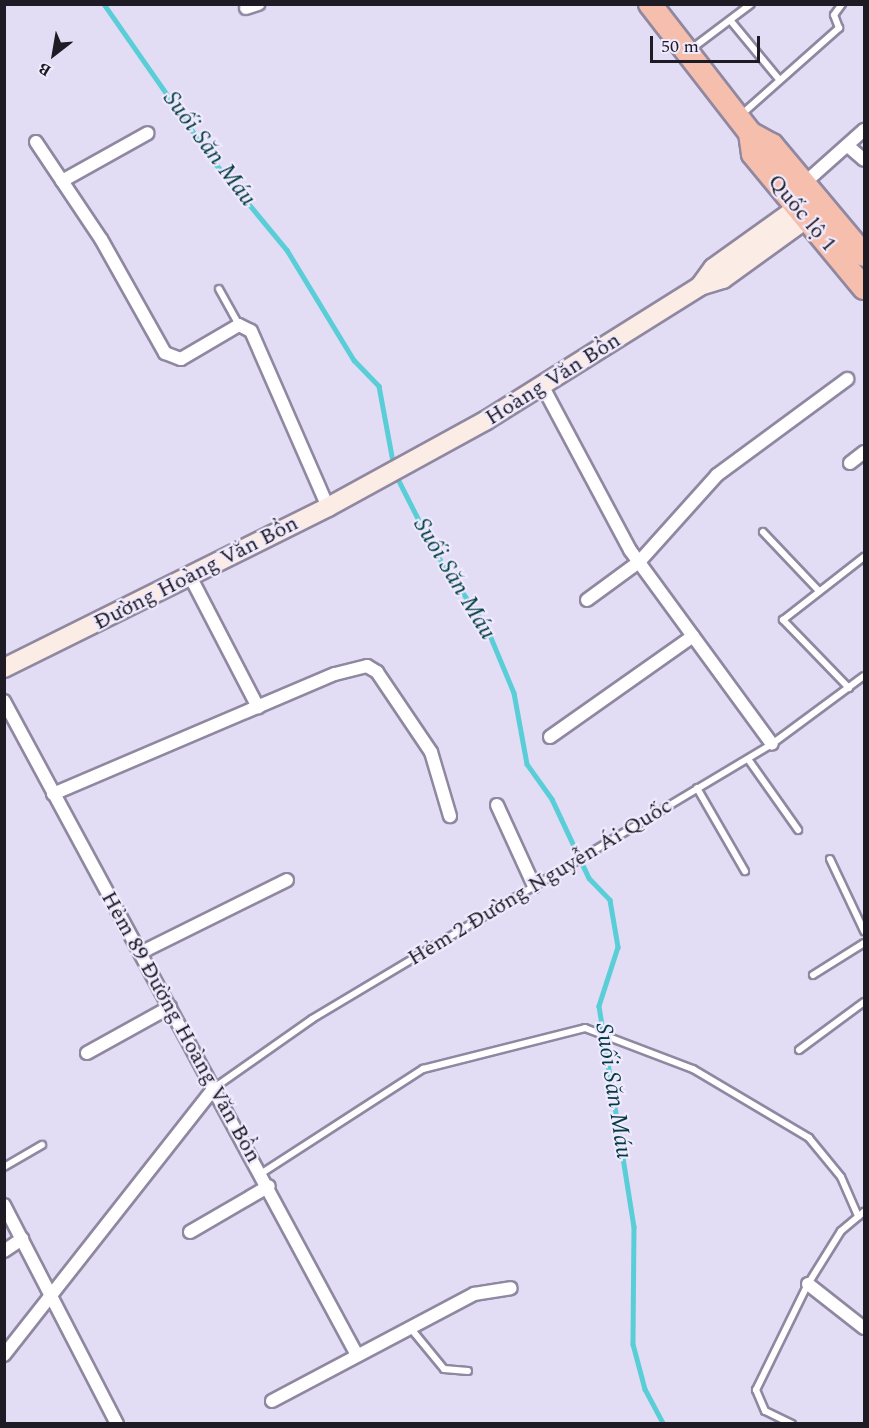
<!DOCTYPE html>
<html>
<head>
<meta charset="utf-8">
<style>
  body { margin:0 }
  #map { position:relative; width:869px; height:1428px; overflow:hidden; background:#e3dcf5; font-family:Spectral,serif }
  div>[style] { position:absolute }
  .stream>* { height:4.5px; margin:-2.25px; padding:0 2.25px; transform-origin:2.25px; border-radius:2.25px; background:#59ced6 }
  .roads { filter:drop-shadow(2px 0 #8f88a0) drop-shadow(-2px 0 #8f88a0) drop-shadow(0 2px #8f88a0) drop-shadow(0 -2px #8f88a0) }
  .lane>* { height:6px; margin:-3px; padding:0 3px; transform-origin:3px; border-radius:3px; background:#fff }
  .street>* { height:12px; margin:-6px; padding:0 6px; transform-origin:6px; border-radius:6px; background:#fff }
  .secondary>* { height:18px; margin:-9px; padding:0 9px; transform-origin:9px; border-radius:9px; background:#fcece6 }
  .highway>* { height:22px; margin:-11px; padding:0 11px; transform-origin:11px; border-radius:11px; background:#f6beac }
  span { translate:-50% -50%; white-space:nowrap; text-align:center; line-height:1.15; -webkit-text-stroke:4.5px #efeafe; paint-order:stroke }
  .street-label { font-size:22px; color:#1e1b24 }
  .water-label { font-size:24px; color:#013b3f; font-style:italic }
  .frame { position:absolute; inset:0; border:6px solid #1e1b24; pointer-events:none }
  .north { position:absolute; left:24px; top:24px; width:60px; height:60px; -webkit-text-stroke:4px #efeafe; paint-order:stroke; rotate:211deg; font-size:16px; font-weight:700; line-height:24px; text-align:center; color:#1e1b24 }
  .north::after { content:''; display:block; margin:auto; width:21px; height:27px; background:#1e1b24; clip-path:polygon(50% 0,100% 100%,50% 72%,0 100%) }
  .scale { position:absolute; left:650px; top:36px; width:110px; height:27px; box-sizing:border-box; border:3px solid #1e1b24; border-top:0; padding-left:8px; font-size:18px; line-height:21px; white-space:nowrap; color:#1e1b24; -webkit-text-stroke:4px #efeafe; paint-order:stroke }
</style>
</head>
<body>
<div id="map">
  <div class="stream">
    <div style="left:104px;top:4px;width:194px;rotate:55.1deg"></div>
    <div style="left:215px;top:163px;width:113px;rotate:50.4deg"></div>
    <div style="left:287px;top:250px;width:129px;rotate:58.7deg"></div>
    <div style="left:354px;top:360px;width:36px;rotate:46deg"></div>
    <div style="left:379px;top:386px;width:82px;rotate:79.5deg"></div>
    <div style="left:396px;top:475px;width:86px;rotate:63.1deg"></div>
    <div style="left:435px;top:552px;width:92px;rotate:55.6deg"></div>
    <div style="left:487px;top:628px;width:70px;rotate:67.4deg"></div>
    <div style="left:514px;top:693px;width:72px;rotate:79.6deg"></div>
    <div style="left:527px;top:764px;width:43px;rotate:54.5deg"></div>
    <div style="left:552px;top:799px;width:87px;rotate:64.9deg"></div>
    <div style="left:589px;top:878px;width:30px;rotate:46deg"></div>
    <div style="left:610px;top:900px;width:48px;rotate:80.3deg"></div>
    <div style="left:618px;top:947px;width:62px;rotate:107.9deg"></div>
    <div style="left:599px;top:1006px;width:223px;rotate:81deg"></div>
    <div style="left:634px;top:1226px;width:118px;rotate:90.5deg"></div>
    <div style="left:633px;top:1344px;width:47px;rotate:75.1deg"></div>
    <div style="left:645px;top:1389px;width:40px;rotate:62deg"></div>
  </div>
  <div class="roads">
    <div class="lane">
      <div style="left:730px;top:20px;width:75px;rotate:50.4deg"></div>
      <div style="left:690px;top:50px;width:76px;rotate:-37deg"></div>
      <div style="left:742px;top:114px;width:130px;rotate:-41.6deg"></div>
      <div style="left:839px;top:28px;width:14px;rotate:-111deg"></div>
      <div style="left:834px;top:15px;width:14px;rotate:-54deg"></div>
      <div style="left:219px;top:289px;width:41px;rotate:60.9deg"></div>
      <div style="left:763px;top:532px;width:81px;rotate:46.5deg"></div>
      <div style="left:849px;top:688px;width:95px;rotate:-134.1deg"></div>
      <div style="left:783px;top:620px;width:103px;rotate:-37.9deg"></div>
      <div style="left:748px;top:759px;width:87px;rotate:54.8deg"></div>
      <div style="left:697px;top:788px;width:96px;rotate:60deg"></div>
      <div style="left:830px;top:859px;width:80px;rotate:64.7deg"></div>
      <div style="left:813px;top:975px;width:60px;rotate:-32.1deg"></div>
      <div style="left:799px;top:1050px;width:81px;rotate:-36.4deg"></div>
      <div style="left:214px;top:1088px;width:120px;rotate:-35.1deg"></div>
      <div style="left:312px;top:1019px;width:536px;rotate:-30.87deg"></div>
      <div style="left:772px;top:744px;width:114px;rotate:-36.5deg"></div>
      <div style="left:4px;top:1167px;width:44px;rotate:-30.1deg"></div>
      <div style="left:262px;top:1173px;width:192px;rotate:-32.9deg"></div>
      <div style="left:423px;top:1069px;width:167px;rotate:-14.2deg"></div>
      <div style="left:585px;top:1028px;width:116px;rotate:20.8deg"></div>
      <div style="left:693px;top:1069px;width:135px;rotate:30.7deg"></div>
      <div style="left:809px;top:1138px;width:50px;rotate:50.6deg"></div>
      <div style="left:841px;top:1177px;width:43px;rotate:66.4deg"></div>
      <div style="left:412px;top:1330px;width:50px;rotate:50.6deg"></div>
      <div style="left:444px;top:1369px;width:24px;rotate:5deg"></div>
      <div style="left:792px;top:1424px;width:30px;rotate:-154deg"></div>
      <div style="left:765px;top:1411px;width:23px;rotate:-113deg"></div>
      <div style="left:756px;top:1390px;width:118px;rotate:-63.9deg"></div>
      <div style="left:808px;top:1284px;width:62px;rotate:-58.1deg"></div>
      <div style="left:841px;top:1231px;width:30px;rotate:-40deg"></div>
    </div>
    <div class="street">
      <div style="left:246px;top:8px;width:13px;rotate:-18deg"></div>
      <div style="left:36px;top:142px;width:117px;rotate:56.2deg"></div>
      <div style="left:101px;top:239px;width:131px;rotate:60.7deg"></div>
      <div style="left:165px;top:353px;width:17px;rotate:21deg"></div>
      <div style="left:181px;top:359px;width:67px;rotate:-30.4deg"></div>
      <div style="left:239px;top:325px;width:13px;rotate:27deg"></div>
      <div style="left:251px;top:331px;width:192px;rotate:66.4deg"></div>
      <div style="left:848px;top:146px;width:21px;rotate:41deg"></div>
      <div style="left:62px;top:181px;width:98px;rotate:-29.2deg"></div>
      <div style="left:800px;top:187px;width:86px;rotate:-41.7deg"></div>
      <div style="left:543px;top:387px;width:185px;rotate:61.9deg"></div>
      <div style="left:630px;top:550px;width:240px;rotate:53.8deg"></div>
      <div style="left:850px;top:463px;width:18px;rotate:-38deg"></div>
      <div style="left:190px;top:576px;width:148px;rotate:62.6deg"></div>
      <div style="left:587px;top:600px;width:64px;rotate:-36.2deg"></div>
      <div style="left:639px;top:562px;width:117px;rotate:-48.1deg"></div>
      <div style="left:717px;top:475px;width:162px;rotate:-36.4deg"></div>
      <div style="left:4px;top:701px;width:741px;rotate:61.64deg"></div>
      <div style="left:550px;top:737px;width:175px;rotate:-35.2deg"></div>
      <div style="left:53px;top:794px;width:306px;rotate:-23.1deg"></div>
      <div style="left:335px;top:674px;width:33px;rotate:-14deg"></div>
      <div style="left:367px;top:666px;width:12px;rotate:31deg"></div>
      <div style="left:377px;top:672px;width:97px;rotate:56deg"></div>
      <div style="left:431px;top:752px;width:67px;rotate:73.5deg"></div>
      <div style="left:497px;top:805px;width:89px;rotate:65.4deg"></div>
      <div style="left:140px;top:953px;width:164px;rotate:-26.4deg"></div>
      <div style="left:87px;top:1053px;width:95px;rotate:-29deg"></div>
      <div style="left:4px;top:1205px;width:246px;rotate:62.7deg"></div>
      <div style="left:190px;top:1232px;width:91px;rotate:-30.2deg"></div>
      <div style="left:4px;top:1251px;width:22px;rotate:-34deg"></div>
      <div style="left:808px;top:1284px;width:71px;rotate:38.2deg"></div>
      <div style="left:4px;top:1355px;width:340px;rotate:-51.8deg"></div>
      <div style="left:272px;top:1401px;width:229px;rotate:-27.9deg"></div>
      <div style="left:474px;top:1294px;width:37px;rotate:-9deg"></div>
    </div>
    <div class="secondary">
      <div style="left:700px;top:286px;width:22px;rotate:-54deg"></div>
      <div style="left:713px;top:268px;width:103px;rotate:-35.5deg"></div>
      <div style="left:4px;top:668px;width:362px;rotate:-26.4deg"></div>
      <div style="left:328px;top:507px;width:179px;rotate:-28.7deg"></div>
      <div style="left:485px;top:421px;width:254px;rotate:-32.1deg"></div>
      <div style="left:700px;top:286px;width:24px;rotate:-17deg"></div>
      <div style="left:723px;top:279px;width:102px;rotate:-35.9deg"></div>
    </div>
    <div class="highway">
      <div style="left:650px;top:4px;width:163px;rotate:52.2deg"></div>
      <div style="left:750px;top:133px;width:25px;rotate:29deg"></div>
      <div style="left:772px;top:145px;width:143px;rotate:50.1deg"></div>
      <div style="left:750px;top:133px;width:21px;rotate:82deg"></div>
      <div style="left:753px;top:154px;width:174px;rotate:50.4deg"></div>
    </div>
  </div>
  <div class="street-label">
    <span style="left:802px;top:213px;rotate:50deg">Quốc lộ 1</span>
    <span style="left:553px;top:379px;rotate:-32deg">Hoàng Văn Bổn</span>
    <span style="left:196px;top:573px;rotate:-27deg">Đường Hoàng Văn Bổn</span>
    <span style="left:540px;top:882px;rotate:-31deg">Hẻm 2 Đường Nguyễn Ái Quốc</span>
    <span style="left:181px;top:1027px;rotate:61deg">Hẻm 89 Đường Hoàng Văn Bổn</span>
  </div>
  <div class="water-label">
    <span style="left:209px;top:149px;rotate:53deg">Suối Săn Máu</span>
    <span style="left:454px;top:579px;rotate:59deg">Suối Săn Máu</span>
    <span style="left:613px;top:1091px;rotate:81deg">Suối Săn Máu</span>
  </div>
  <div class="frame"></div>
  <div class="north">B</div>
  <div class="scale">50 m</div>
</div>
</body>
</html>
